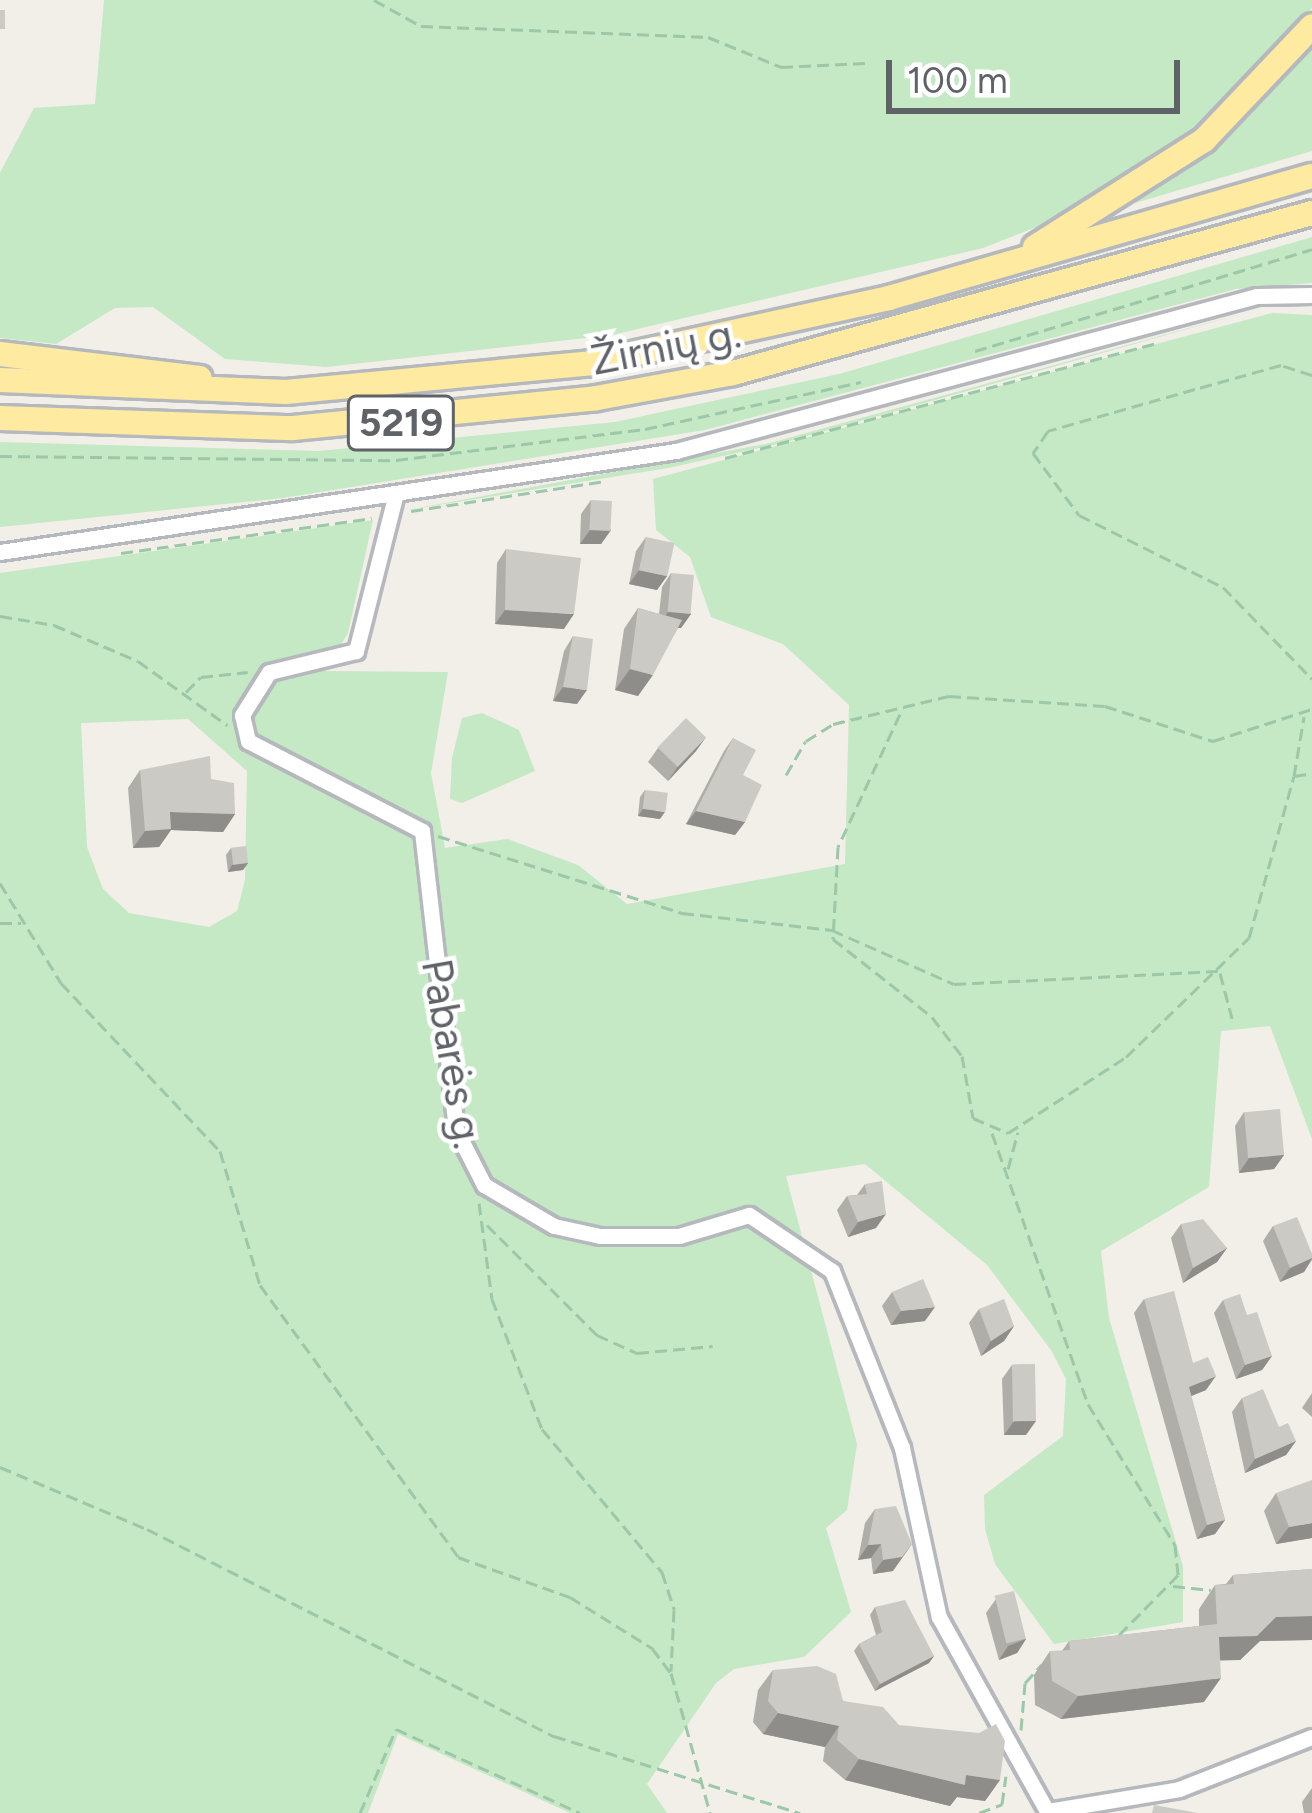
<!DOCTYPE html>
<html>
<head>
<meta charset="utf-8">
<style>
  body { margin:0 }
  #map { position:relative; width:1312px; height:1813px; overflow:hidden; background:#f1efe8; font-family:Figtree,sans-serif }
  div>[style] { position:absolute }
  .green>* { inset:0; background:#c5e8c5 }
  .path>* { height:3px; margin-top:-1.5px; transform-origin:0; background:repeating-linear-gradient(90deg,#9cc7a9 0 12px,transparent 0 18px) }
  .roads { filter:drop-shadow(3px 0 #b5b8bc) drop-shadow(-3px 0 #b5b8bc) drop-shadow(0 3px #b5b8bc) drop-shadow(0 -3px #b5b8bc) }
  .minor>* { height:15px; margin:-7.5px; padding:0 7.5px; transform-origin:7.5px; border-radius:7.5px; background:#fff }
  .trunk>* { height:24px; margin:-12px; padding:0 12px; transform-origin:12px; border-radius:12px; background:#feeaa1 }
  .wall>* { inset:0; background:#afaea9 }
  .shaded-wall>* { inset:0; background:#8f8d8a }
  .building>* { inset:0; background:#cccac5; transform-origin:0 0 }
  span { translate:-50% -50%; white-space:nowrap; text-align:center; line-height:1.15; -webkit-text-stroke:9px #fff; paint-order:stroke }
  .shield-label span { padding:3px 9px; background:#fff; border:3px solid; border-radius:9px; -webkit-text-stroke-width:0 }
  .shield-label { font-size:39px; color:#5f6368; font-weight:700 }
  .street-label { font-size:42px; color:#5f6368 }
  .scale { position:absolute; left:886px; top:60px; width:294px; height:54px; box-sizing:border-box; border:6px solid #5f6368; border-top:0; padding-left:15px; font-size:36px; line-height:42px; white-space:nowrap; color:#5f6368; -webkit-text-stroke:9px #fff; paint-order:stroke }
</style>
</head>
<body>
<div id="map">
  <div class="green">
    <div style="clip-path:polygon(104px 0,1312px 0,1312px 8px,1205px 125px,1067px 215px,983px 248px,612px 335px,326px 367px,225px 359px,153px 307px,115px 308px,56px 344px,0 338px,0 173px,34px 108px,95px 104px)"></div>
    <div style="clip-path:polygon(1312px 48px,1312px 151px,1135px 203px,1239px 124px)"></div>
    <div style="clip-path:polygon(1312px 237px,1312px 283px,1236px 289px,705px 430px,283px 498px,0 527px,0 442px,319px 451px,615px 422px,839px 374px)"></div>
    <div style="clip-path:polygon(1259px 309px,782px 443px,668px 468px,407px 510px,766px 444px)"></div>
    <div style="clip-path:polygon(evenodd,1272px 313px,1312px 315px,1312px 1139px,1270px 1026px,1221px 1031px,1209px 1187px,1101px 1251px,1109px 1318px,1183px 1566px,1183px 1622px,1054px 1644px,995px 1564px,985px 1529px,984px 1495px,1063px 1436px,1066px 1379px,1051px 1350px,987px 1265px,865px 1164px,786px 1176px,857px 1444px,847px 1510px,826px 1528px,851px 1612px,804px 1657px,734px 1669px,716px 1683px,647px 1784px,667px 1813px,570px 1813px,398px 1734px,368px 1813px,0 1813px,0 573px,373px 520px,348px 633px,325px 671px,448px 672px,431px 773px,445px 848px,507px 839px,578px 865px,627px 904px,845px 864px,849px 705px,783px 644px,711px 617px,690px 557px,656px 530px,653px 479px,1272px 313px,188px 719px,247px 771px,245px 880px,237px 911px,209px 927px,129px 913px,103px 889px,87px 847px,81px 723px,188px 719px)"></div>
    <div style="clip-path:polygon(482px 713px,519px 730px,535px 771px,462px 803px,450px 799px,452px 758px,462px 718px)"></div>
  </div>
  <div class="path">
    <div style="left:374px;top:0;width:54px;rotate:29deg"></div>
    <div style="left:421px;top:26px;width:287px;rotate:2.2deg"></div>
    <div style="left:708px;top:37px;width:79px;rotate:22.3deg"></div>
    <div style="left:781px;top:67px;width:84px;rotate:-2.7deg"></div>
    <div style="left:975px;top:351px;width:352px;rotate:-16.8deg"></div>
    <div style="left:1312px;top:375px;width:33px;rotate:-162deg"></div>
    <div style="left:1281px;top:365px;width:89px;rotate:164.4deg"></div>
    <div style="left:1195px;top:389px;width:153px;rotate:164.1deg"></div>
    <div style="left:1048px;top:431px;width:27px;rotate:124deg"></div>
    <div style="left:1033px;top:453px;width:77px;rotate:53.4deg"></div>
    <div style="left:1079px;top:515px;width:161px;rotate:26.6deg"></div>
    <div style="left:1223px;top:587px;width:128px;rotate:45.9deg"></div>
    <div style="left:0;top:456px;width:396px;rotate:0.6deg"></div>
    <div style="left:396px;top:460px;width:251px;rotate:-7.1deg"></div>
    <div style="left:645px;top:429px;width:221px;rotate:-12.3deg"></div>
    <div style="left:725px;top:458px;width:446px;rotate:-14.9deg"></div>
    <div style="left:411px;top:511px;width:195px;rotate:-8.8deg"></div>
    <div style="left:121px;top:553px;width:253px;rotate:-7.9deg"></div>
    <div style="left:0;top:616px;width:55px;rotate:9.5deg"></div>
    <div style="left:54px;top:625px;width:91px;rotate:23.2deg"></div>
    <div style="left:138px;top:661px;width:110px;rotate:35.7deg"></div>
    <div style="left:186px;top:692px;width:21px;rotate:-45deg"></div>
    <div style="left:201px;top:677px;width:47px;rotate:-6.1deg"></div>
    <div style="left:900px;top:714px;width:147px;rotate:115deg"></div>
    <div style="left:838px;top:847px;width:92px;rotate:93.1deg"></div>
    <div style="left:833px;top:939px;width:126px;rotate:38.2deg"></div>
    <div style="left:932px;top:1017px;width:49px;rotate:52.4deg"></div>
    <div style="left:962px;top:1056px;width:63px;rotate:79.9deg"></div>
    <div style="left:973px;top:1118px;width:38px;rotate:23deg"></div>
    <div style="left:1008px;top:1133px;width:140px;rotate:-32.8deg"></div>
    <div style="left:1126px;top:1057px;width:171px;rotate:-44.1deg"></div>
    <div style="left:1249px;top:938px;width:168px;rotate:-74.5deg"></div>
    <div style="left:1294px;top:776px;width:18px;rotate:-9deg"></div>
    <div style="left:786px;top:775px;width:39px;rotate:-60deg"></div>
    <div style="left:806px;top:741px;width:32px;rotate:-32deg"></div>
    <div style="left:833px;top:724px;width:119px;rotate:-13.6deg"></div>
    <div style="left:949px;top:696px;width:156px;rotate:3.7deg"></div>
    <div style="left:1105px;top:706px;width:114px;rotate:18deg"></div>
    <div style="left:1213px;top:741px;width:104px;rotate:-17.9deg"></div>
    <div style="left:1294px;top:776px;width:60px;rotate:-80.4deg"></div>
    <div style="left:438px;top:836px;width:256px;rotate:17.5deg"></div>
    <div style="left:682px;top:913px;width:151px;rotate:6.5deg"></div>
    <div style="left:832px;top:930px;width:133px;rotate:23.9deg"></div>
    <div style="left:954px;top:984px;width:264px;rotate:-2.8deg"></div>
    <div style="left:0;top:883px;width:117px;rotate:58.6deg"></div>
    <div style="left:61px;top:983px;width:231px;rotate:46.6deg"></div>
    <div style="left:220px;top:1151px;width:140px;rotate:73.4deg"></div>
    <div style="left:260px;top:1285px;width:336px;rotate:53.9deg"></div>
    <div style="left:458px;top:1557px;width:119px;rotate:19.7deg"></div>
    <div style="left:570px;top:1597px;width:97px;rotate:31.9deg"></div>
    <div style="left:652px;top:1648px;width:31px;rotate:53deg"></div>
    <div style="left:671px;top:1673px;width:145px;rotate:74.4deg"></div>
    <div style="left:0;top:923px;width:21px"></div>
    <div style="left:1220px;top:973px;width:47px;rotate:75.1deg"></div>
    <div style="left:992px;top:1133px;width:288px;rotate:70.5deg"></div>
    <div style="left:1088px;top:1404px;width:166px;rotate:58.3deg"></div>
    <div style="left:1175px;top:1545px;width:30px;rotate:84deg"></div>
    <div style="left:1178px;top:1575px;width:86px;rotate:134.5deg"></div>
    <div style="left:1008px;top:1169px;width:38px;rotate:-75deg"></div>
    <div style="left:479px;top:1203px;width:97px;rotate:82.3deg"></div>
    <div style="left:492px;top:1299px;width:139px;rotate:69deg"></div>
    <div style="left:542px;top:1429px;width:187px;rotate:50deg"></div>
    <div style="left:662px;top:1572px;width:40px;rotate:72deg"></div>
    <div style="left:674px;top:1610px;width:61px;rotate:92.8deg"></div>
    <div style="left:487px;top:1225px;width:156px;rotate:45deg"></div>
    <div style="left:597px;top:1335px;width:44px;rotate:24.2deg"></div>
    <div style="left:637px;top:1353px;width:76px;rotate:-5.3deg"></div>
    <div style="left:0;top:1467px;width:160px;rotate:22.9deg"></div>
    <div style="left:147px;top:1529px;width:457px;rotate:27deg"></div>
    <div style="left:554px;top:1736px;width:258px;rotate:17.4deg"></div>
    <div style="left:1173px;top:1586px;width:38px;rotate:6deg"></div>
    <div style="left:1021px;top:1730px;width:47px;rotate:-85.1deg"></div>
    <div style="left:1025px;top:1683px;width:25px;rotate:-48deg"></div>
    <div style="left:360px;top:1813px;width:91px;rotate:-66.8deg"></div>
    <div style="left:396px;top:1729px;width:202px;rotate:24.5deg"></div>
    <div style="left:979px;top:1813px;width:25px;rotate:-21deg"></div>
    <div style="left:1002px;top:1804px;width:28px;rotate:-82deg"></div>
  </div>
  <div class="roads">
    <div class="minor">
      <div style="left:395px;top:497px;width:159px;rotate:104.2deg"></div>
      <div style="left:356px;top:651px;width:89px;rotate:166.4deg"></div>
      <div style="left:269px;top:672px;width:51px;rotate:122.1deg"></div>
      <div style="left:242px;top:715px;width:27px;rotate:77deg"></div>
      <div style="left:248px;top:741px;width:196px;rotate:27.3deg"></div>
      <div style="left:422px;top:831px;width:301px;rotate:83.5deg"></div>
      <div style="left:456px;top:1130px;width:62px;rotate:63deg"></div>
      <div style="left:484px;top:1185px;width:81px;rotate:30.4deg"></div>
      <div style="left:554px;top:1226px;width:47px;rotate:12.3deg"></div>
      <div style="left:600px;top:1236px;width:79px"></div>
      <div style="left:679px;top:1236px;width:73px;rotate:-16.7deg"></div>
      <div style="left:749px;top:1215px;width:100px;rotate:34deg"></div>
      <div style="left:832px;top:1271px;width:190px;rotate:68.4deg"></div>
      <div style="left:902px;top:1448px;width:173px;rotate:77.7deg"></div>
      <div style="left:939px;top:1617px;width:224px;rotate:60.9deg"></div>
      <div style="left:0;top:552px;width:684px;rotate:-8.5deg"></div>
      <div style="left:676px;top:451px;width:601px;rotate:-14.94deg"></div>
      <div style="left:1257px;top:296px;width:55px;rotate:-1deg"></div>
      <div style="left:1048px;top:1811px;width:133px;rotate:-9.5deg"></div>
      <div style="left:1179px;top:1789px;width:143px;rotate:-21.4deg"></div>
    </div>
    <div class="trunk">
      <div style="left:1035px;top:247px;width:200px;rotate:-32.3deg"></div>
      <div style="left:1204px;top:140px;width:157px;rotate:-46.5deg"></div>
      <div style="left:0;top:354px;width:201px;rotate:6.8deg"></div>
      <div style="left:0;top:380px;width:286px;rotate:2.4deg"></div>
      <div style="left:286px;top:392px;width:306px;rotate:-5.4deg"></div>
      <div style="left:591px;top:363px;width:305px;rotate:-12.3deg"></div>
      <div style="left:889px;top:298px;width:440px;rotate:-16.1deg"></div>
      <div style="left:0;top:418px;width:293px;rotate:2deg"></div>
      <div style="left:293px;top:428px;width:305px;rotate:-5.6deg"></div>
      <div style="left:597px;top:398px;width:138px;rotate:-10.4deg"></div>
      <div style="left:733px;top:373px;width:601px;rotate:-15.45deg"></div>
    </div>
  </div>
  <div class="wall">
    <div style="clip-path:polygon(591px 500px,611px 530px,601px 544px,580px 544px,581px 514px)"></div>
    <div style="clip-path:polygon(646px 537px,667px 576px,657px 590px,629px 584px,636px 551px)"></div>
    <div style="clip-path:polygon(506px 549px,564px 629px,495px 624px,497px 563px)"></div>
    <div style="clip-path:polygon(671px 573px,691px 614px,681px 628px,678px 628px,638px 696px,615px 690px,624px 629px,638px 608px,659px 614px,662px 587px)"></div>
    <div style="clip-path:polygon(573px 636px,577px 704px,553px 701px,564px 651px)"></div>
    <div style="clip-path:polygon(706px 737px,696px 751px,668px 781px,648px 762px,658px 748px)"></div>
    <div style="clip-path:polygon(733px 738px,743px 775px,745px 822px,735px 835px,686px 824px,724px 751px)"></div>
    <div style="clip-path:polygon(140px 770px,211px 779px,235px 814px,223px 832px,171px 830px,159px 847px,133px 848px,128px 788px)"></div>
    <div style="clip-path:polygon(645px 790px,660px 819px,638px 816px,640px 797px)"></div>
    <div style="clip-path:polygon(231px 848px,248px 863px,243px 870px,228px 872px,226px 855px)"></div>
    <div style="clip-path:polygon(1244px 1112px,1284px 1155px,1274px 1169px,1239px 1173px,1235px 1126px)"></div>
    <div style="clip-path:polygon(865px 1184px,876px 1228px,848px 1237px,837px 1210px,847px 1196px,857px 1195px)"></div>
    <div style="clip-path:polygon(1181px 1224px,1227px 1248px,1217px 1262px,1183px 1283px,1171px 1238px)"></div>
    <div style="clip-path:polygon(1273px 1226px,1312px 1254px,1312px 1260px,1304px 1272px,1280px 1282px,1263px 1241px)"></div>
    <div style="clip-path:polygon(892px 1292px,925px 1321px,891px 1325px,882px 1306px)"></div>
    <div style="clip-path:polygon(1144px 1299px,1193px 1363px,1206px 1390px,1191px 1396px,1225px 1520px,1215px 1534px,1197px 1539px,1134px 1313px)"></div>
    <div style="clip-path:polygon(1223px 1300px,1272px 1356px,1262px 1370px,1236px 1379px,1214px 1313px)"></div>
    <div style="clip-path:polygon(979px 1309px,1014px 1326px,1004px 1341px,981px 1356px,969px 1323px)"></div>
    <div style="clip-path:polygon(1012px 1365px,1026px 1435px,1004px 1435px,1002px 1379px)"></div>
    <div style="clip-path:polygon(1312px 1393px,1312px 1417px,1302px 1408px)"></div>
    <div style="clip-path:polygon(1242px 1398px,1296px 1441px,1286px 1455px,1245px 1473px,1232px 1412px)"></div>
    <div style="clip-path:polygon(1276px 1493px,1312px 1538px,1276px 1544px,1264px 1511px)"></div>
    <div style="clip-path:polygon(875px 1509px,893px 1571px,873px 1574px,871px 1558px,858px 1560px,865px 1523px)"></div>
    <div style="clip-path:polygon(1312px 1569px,1312px 1640px,1260px 1641px,1240px 1660px,1220px 1660px,1204px 1702px,1061px 1719px,1035px 1705px,1034px 1675px,1050px 1651px,1062px 1651px,1069px 1641px,1199px 1626px,1199px 1609px,1215px 1585px,1226px 1584px,1233px 1575px)"></div>
    <div style="clip-path:polygon(996px 1599px,1026px 1639px,1017px 1653px,999px 1660px,986px 1613px)"></div>
    <div style="clip-path:polygon(875px 1607px,934px 1656px,929px 1663px,875px 1691px,854px 1651px,859px 1644px,876px 1635px,870px 1615px)"></div>
    <div style="clip-path:polygon(773px 1670px,899px 1725px,1000px 1780px,985px 1801px,957px 1797px,950px 1806px,845px 1780px,823px 1761px,825px 1747px,763px 1734px,753px 1722px,758px 1690px)"></div>
    <div style="clip-path:polygon(1312px 1788px,1312px 1813px,1304px 1813px,1302px 1802px)"></div>
  </div>
  <div class="shaded-wall">
    <div style="clip-path:polygon(590px 530px,611px 530px,601px 544px,580px 544px)"></div>
    <div style="clip-path:polygon(639px 570px,667px 576px,657px 590px,629px 584px)"></div>
    <div style="clip-path:polygon(505px 610px,574px 614px,564px 629px,495px 624px)"></div>
    <div style="clip-path:polygon(668px 612px,691px 614px,681px 628px,658px 626px)"></div>
    <div style="clip-path:polygon(630px 669px,653px 675px,638px 696px,615px 690px)"></div>
    <div style="clip-path:polygon(563px 687px,587px 690px,577px 704px,553px 701px)"></div>
    <div style="clip-path:polygon(706px 737px,696px 751px,668px 781px,678px 766px)"></div>
    <div style="clip-path:polygon(643px 809px,665px 812px,660px 819px,638px 816px)"></div>
    <div style="clip-path:polygon(696px 811px,745px 822px,735px 835px,686px 824px)"></div>
    <div style="clip-path:polygon(170px 812px,235px 814px,223px 832px,171px 830px,159px 847px,133px 848px,145px 831px)"></div>
    <div style="clip-path:polygon(248px 863px,243px 870px,228px 872px,232px 865px)"></div>
    <div style="clip-path:polygon(1284px 1155px,1274px 1169px,1239px 1173px,1249px 1158px)"></div>
    <div style="clip-path:polygon(886px 1214px,876px 1228px,848px 1237px,858px 1222px)"></div>
    <div style="clip-path:polygon(1227px 1248px,1217px 1262px,1183px 1283px,1193px 1268px)"></div>
    <div style="clip-path:polygon(1312px 1258px,1304px 1272px,1280px 1282px,1290px 1268px)"></div>
    <div style="clip-path:polygon(935px 1307px,925px 1321px,891px 1325px,901px 1311px)"></div>
    <div style="clip-path:polygon(1014px 1326px,1004px 1341px,981px 1356px,991px 1341px)"></div>
    <div style="clip-path:polygon(1272px 1356px,1262px 1370px,1236px 1379px,1245px 1365px)"></div>
    <div style="clip-path:polygon(1216px 1376px,1206px 1390px,1179px 1401px,1189px 1387px)"></div>
    <div style="clip-path:polygon(1014px 1421px,1036px 1421px,1026px 1435px,1004px 1435px)"></div>
    <div style="clip-path:polygon(1296px 1441px,1286px 1455px,1245px 1473px,1255px 1459px)"></div>
    <div style="clip-path:polygon(1225px 1520px,1215px 1534px,1197px 1539px,1207px 1525px)"></div>
    <div style="clip-path:polygon(1312px 1523px,1312px 1538px,1276px 1544px,1289px 1527px)"></div>
    <div style="clip-path:polygon(881px 1544px,871px 1558px,858px 1560px,868px 1545px)"></div>
    <div style="clip-path:polygon(912px 1544px,893px 1571px,873px 1574px,883px 1560px)"></div>
    <div style="clip-path:polygon(1312px 1616px,1312px 1640px,1260px 1641px,1240px 1660px,1202px 1661px,1219px 1637px,1276px 1617px)"></div>
    <div style="clip-path:polygon(1026px 1639px,1017px 1653px,999px 1660px,1008px 1646px)"></div>
    <div style="clip-path:polygon(934px 1656px,929px 1663px,875px 1691px,880px 1684px)"></div>
    <div style="clip-path:polygon(1221px 1678px,1204px 1702px,1061px 1719px,1078px 1696px)"></div>
    <div style="clip-path:polygon(778px 1713px,839px 1726px,825px 1747px,763px 1734px)"></div>
    <div style="clip-path:polygon(859px 1759px,966px 1775px,1000px 1780px,985px 1801px,957px 1797px,950px 1806px,845px 1780px)"></div>
  </div>
  <div class="building">
    <div style="left:0;top:10px;width:5px;height:19px"></div>
    <div style="left:591px;top:500px;width:21px;height:30px;rotate:3deg"></div>
    <div style="left:646px;top:537px;width:29px;height:34px;rotate:12deg"></div>
    <div style="clip-path:polygon(506px 549px,581px 558px,574px 614px,505px 610px)"></div>
    <div style="left:671px;top:573px;width:23px;height:39px;rotate:5deg"></div>
    <div style="clip-path:polygon(638px 608px,682px 620px,653px 675px,630px 669px)"></div>
    <div style="clip-path:polygon(573px 636px,593px 639px,587px 690px,563px 687px)"></div>
    <div style="left:686px;top:718px;width:28px;height:41px;rotate:44deg"></div>
    <div style="clip-path:polygon(733px 738px,756px 750px,743px 775px,762px 785px,745px 822px,696px 811px)"></div>
    <div style="clip-path:polygon(210px 756px,211px 779px,234px 783px,235px 814px,170px 812px,171px 829px,145px 831px,140px 770px)"></div>
    <div style="left:645px;top:790px;width:23px;height:19px;rotate:7deg"></div>
    <div style="left:246px;top:846px;width:17px;height:15px;rotate:83deg"></div>
    <div style="left:1280px;top:1109px;width:46px;height:36px;rotate:85deg"></div>
    <div style="clip-path:polygon(882px 1181px,886px 1214px,858px 1222px,847px 1196px,867px 1194px,865px 1184px)"></div>
    <div style="clip-path:polygon(1297px 1217px,1312px 1254px,1312px 1258px,1290px 1268px,1273px 1226px)"></div>
    <div style="clip-path:polygon(1203px 1219px,1227px 1248px,1193px 1268px,1181px 1224px)"></div>
    <div style="clip-path:polygon(923px 1279px,935px 1307px,901px 1311px,892px 1292px)"></div>
    <div style="clip-path:polygon(1174px 1291px,1193px 1363px,1208px 1357px,1216px 1376px,1189px 1387px,1225px 1520px,1207px 1525px,1144px 1299px)"></div>
    <div style="clip-path:polygon(1240px 1294px,1247px 1315px,1257px 1312px,1272px 1356px,1245px 1365px,1223px 1300px)"></div>
    <div style="clip-path:polygon(1004px 1299px,1014px 1326px,991px 1341px,979px 1309px)"></div>
    <div style="left:1035px;top:1364px;width:57px;height:23px;rotate:89deg"></div>
    <div style="clip-path:polygon(1263px 1389px,1279px 1427px,1288px 1423px,1296px 1441px,1255px 1459px,1242px 1398px)"></div>
    <div style="clip-path:polygon(1312px 1480px,1312px 1523px,1289px 1527px,1276px 1493px)"></div>
    <div style="clip-path:polygon(896px 1506px,912px 1544px,902px 1557px,883px 1560px,881px 1544px,868px 1545px,875px 1509px)"></div>
    <div style="clip-path:polygon(1312px 1569px,1312px 1616px,1276px 1617px,1257px 1636px,1219px 1637px,1221px 1678px,1078px 1696px,1052px 1681px,1050px 1651px,1070px 1650px,1069px 1641px,1217px 1624px,1215px 1585px,1234px 1584px,1233px 1575px)"></div>
    <div style="left:1014px;top:1591px;width:49px;height:20px;rotate:76deg"></div>
    <div style="clip-path:polygon(905px 1600px,934px 1656px,880px 1684px,859px 1644px,882px 1632px,875px 1607px)"></div>
    <div style="clip-path:polygon(817px 1666px,836px 1674px,843px 1701px,883px 1707px,899px 1725px,979px 1733px,996px 1724px,1005px 1741px,1000px 1780px,966px 1775px,965px 1785px,859px 1759px,837px 1740px,839px 1726px,778px 1713px,768px 1701px,773px 1670px)"></div>
    <div style="clip-path:polygon(1154px 1805px,1198px 1813px,1152px 1813px)"></div>
  </div>
  <div class="shield-label">
    <span style="left:401px;top:423px">5219</span>
  </div>
  <div class="street-label">
    <span style="left:666px;top:347px;rotate:-11deg">Žirnių g.</span>
    <span style="left:452px;top:1054px;rotate:80deg">Pabarės g.</span>
  </div>
  <div class="scale">100 m</div>
</div>
</body>
</html>
